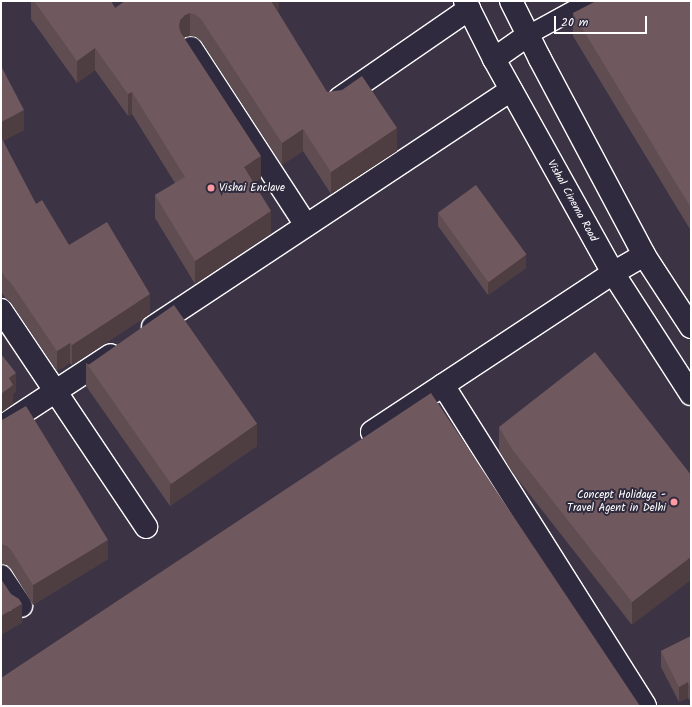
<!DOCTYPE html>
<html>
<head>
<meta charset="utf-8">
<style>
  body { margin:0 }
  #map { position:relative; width:692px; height:707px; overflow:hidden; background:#3c3344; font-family:Kalam,sans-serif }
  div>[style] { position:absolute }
  .roads { filter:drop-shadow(1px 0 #fff) drop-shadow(-1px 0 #fff) drop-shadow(0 1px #fff) drop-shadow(0 -1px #fff) }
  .service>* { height:18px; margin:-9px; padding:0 9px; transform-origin:9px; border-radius:9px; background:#2f2a3d }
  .minor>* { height:22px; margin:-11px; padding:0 11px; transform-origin:11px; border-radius:11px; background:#2f2a3d }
  .tertiary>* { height:22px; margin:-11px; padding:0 11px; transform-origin:11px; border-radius:11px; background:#2f2a3d }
  .wall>* { inset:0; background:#5f4d52 }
  .shaded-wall>* { inset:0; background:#4e3e42 }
  .building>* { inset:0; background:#6f595f; transform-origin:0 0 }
  .dots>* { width:11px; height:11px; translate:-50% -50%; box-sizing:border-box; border:2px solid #2f2a3d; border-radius:50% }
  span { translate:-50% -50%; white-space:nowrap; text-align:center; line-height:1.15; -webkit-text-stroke:4px #2f2a3d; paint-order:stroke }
  .poi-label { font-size:11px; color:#fff }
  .left { translate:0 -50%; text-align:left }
  .right { translate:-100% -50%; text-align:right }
  .street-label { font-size:11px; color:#fff }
  .frame { position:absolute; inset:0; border:2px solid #fff; pointer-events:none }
  .scale { position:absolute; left:554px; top:16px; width:93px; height:18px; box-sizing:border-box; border:2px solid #fff; border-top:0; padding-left:5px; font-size:12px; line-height:14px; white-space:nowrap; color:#fff; -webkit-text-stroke:3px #2f2a3d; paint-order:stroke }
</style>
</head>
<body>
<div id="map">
  <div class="roads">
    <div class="service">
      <div style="left:528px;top:35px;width:71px;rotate:-28.7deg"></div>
    </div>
    <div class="minor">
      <div style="left:191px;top:48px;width:211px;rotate:57deg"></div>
      <div style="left:340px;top:98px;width:157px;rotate:-34.6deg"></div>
      <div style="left:1px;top:310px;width:261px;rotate:56.2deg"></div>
      <div style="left:153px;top:327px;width:429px;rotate:-33.5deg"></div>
      <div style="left:443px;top:385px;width:379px;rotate:57.8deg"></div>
      <div style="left:1px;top:427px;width:131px;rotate:-33.2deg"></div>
      <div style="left:372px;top:432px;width:289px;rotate:-33.4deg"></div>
      <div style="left:1px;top:576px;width:36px;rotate:56deg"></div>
    </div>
    <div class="tertiary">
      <div style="left:465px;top:1px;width:65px;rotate:63.4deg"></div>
      <div style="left:494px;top:59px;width:245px;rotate:60.9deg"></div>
      <div style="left:613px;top:273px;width:144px;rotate:57.2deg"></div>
      <div style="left:511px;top:1px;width:65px;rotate:63.4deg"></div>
      <div style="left:540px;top:59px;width:222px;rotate:62deg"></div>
      <div style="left:644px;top:255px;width:86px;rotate:56.9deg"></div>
      <div style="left:494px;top:59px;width:42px;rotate:-35.2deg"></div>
      <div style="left:613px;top:273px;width:36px;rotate:-30deg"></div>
    </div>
  </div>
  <div class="wall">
    <div style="clip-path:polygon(31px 1px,111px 1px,115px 8px,279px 1px,279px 9px,277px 10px,327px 92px,397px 151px,331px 194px,303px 151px,282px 165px,201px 41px,196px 37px,190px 36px,185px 37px,184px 38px,261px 178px,254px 183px,271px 233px,195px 284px,155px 218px,155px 195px,175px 183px,132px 114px,128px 116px,95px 70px,77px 83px,31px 19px)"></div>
    <div style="clip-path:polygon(691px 1px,691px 231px,573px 36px,573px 13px)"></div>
    <div style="clip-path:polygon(1px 66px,24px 130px,3px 141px,36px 204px,69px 245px,150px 314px,72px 365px,70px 363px,57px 371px,11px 303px,6px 299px,1px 291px)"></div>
    <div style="clip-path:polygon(438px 213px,526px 268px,488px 295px,438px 226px)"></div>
    <div style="clip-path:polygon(86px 363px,257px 446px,170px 506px,86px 386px)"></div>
    <div style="clip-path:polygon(1px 420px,108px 559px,33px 605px,11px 569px,7px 565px,1px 564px)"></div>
    <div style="clip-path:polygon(499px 427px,691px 475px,632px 625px,512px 472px,499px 450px)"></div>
    <div style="clip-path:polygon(691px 636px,691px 702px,688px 698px,679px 702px,661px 667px,661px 651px)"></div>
  </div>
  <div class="shaded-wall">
    <div style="clip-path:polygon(266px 1px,279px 1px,279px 9px,266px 16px)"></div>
    <div style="clip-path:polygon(190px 13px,190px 36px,185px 37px,180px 43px,179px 27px,180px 20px,185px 15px)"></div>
    <div style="clip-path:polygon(95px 48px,95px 70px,77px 83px,77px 61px)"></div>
    <div style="clip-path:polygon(132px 92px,132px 114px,128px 116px,128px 94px)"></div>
    <div style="clip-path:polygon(24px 110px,24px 130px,1px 142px,1px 122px)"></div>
    <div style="clip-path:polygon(397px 128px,397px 151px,331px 194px,331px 172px)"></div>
    <div style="clip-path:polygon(303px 129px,303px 151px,282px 165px,282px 143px)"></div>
    <div style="clip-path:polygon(261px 156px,261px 178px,244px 189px,244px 167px)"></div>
    <div style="clip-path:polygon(271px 211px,271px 233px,195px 284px,195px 261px)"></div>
    <div style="clip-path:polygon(526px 255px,526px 268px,488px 295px,488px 282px)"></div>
    <div style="clip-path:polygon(150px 294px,150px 314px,72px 365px,72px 345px)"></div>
    <div style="clip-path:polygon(70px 343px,70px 363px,57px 371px,57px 351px)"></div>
    <div style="clip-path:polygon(16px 373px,16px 392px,13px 394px,13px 404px,1px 413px,1px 394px,9px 378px)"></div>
    <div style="clip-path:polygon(257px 424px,257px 446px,170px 506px,170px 484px)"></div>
    <div style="clip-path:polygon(108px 540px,108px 559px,33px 605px,33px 585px)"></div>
    <div style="clip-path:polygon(691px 557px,691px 580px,632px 625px,632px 602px)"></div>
    <div style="clip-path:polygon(22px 604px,22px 623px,1px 635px,1px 616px)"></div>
    <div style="clip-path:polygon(688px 682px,688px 698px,679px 702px,679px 687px)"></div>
  </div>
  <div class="building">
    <div style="clip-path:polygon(34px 1px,111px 1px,115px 8px,125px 1px,271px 1px,327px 92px,342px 90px,362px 76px,397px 128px,331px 172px,303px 129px,282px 143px,201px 19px,196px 15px,190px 13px,185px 15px,180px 20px,179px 27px,181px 33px,261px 156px,244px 167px,271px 211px,195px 261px,155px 195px,185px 177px,132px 92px,128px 94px,95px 48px,77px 61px)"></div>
    <div style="clip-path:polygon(596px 1px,691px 1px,691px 208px,573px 13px)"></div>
    <div style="clip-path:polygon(1px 66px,24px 110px,1px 122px)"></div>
    <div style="clip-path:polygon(1px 137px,36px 204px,42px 200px,69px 245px,107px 222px,150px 294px,72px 345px,70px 343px,57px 351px,11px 283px,6px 278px,1px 271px)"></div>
    <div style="left:476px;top:185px;width:86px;height:47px;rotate:54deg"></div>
    <div style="left:174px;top:305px;width:145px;height:105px;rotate:55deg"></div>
    <div style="clip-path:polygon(595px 352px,691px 475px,691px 557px,632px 602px,512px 449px,499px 427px)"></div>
    <div style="clip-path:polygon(1px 354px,16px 373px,9px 378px,13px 385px,1px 394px)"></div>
    <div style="clip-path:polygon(431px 393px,640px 706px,1px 706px,1px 678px)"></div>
    <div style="clip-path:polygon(26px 406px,108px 540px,33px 585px,11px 550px,7px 546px,1px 544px,1px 420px,2px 420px)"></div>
    <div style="clip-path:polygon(1px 579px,11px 594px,19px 599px,22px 604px,1px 616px)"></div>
    <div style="clip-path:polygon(691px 636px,691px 687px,688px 682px,679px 687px,661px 651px)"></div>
  </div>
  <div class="dots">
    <div style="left:211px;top:188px;background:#ff9aa2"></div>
    <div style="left:674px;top:502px;background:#ff9aa2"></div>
  </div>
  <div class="poi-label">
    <span class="left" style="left:219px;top:188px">Vishai Enclave</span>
    <span class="right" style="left:666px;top:502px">Concept Holidayz -<br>Travel Agent in Delhi</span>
  </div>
  <div class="street-label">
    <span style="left:572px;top:201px;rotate:61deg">Vishal Cinema Road</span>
  </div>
  <div class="frame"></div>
  <div class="scale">20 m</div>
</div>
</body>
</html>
